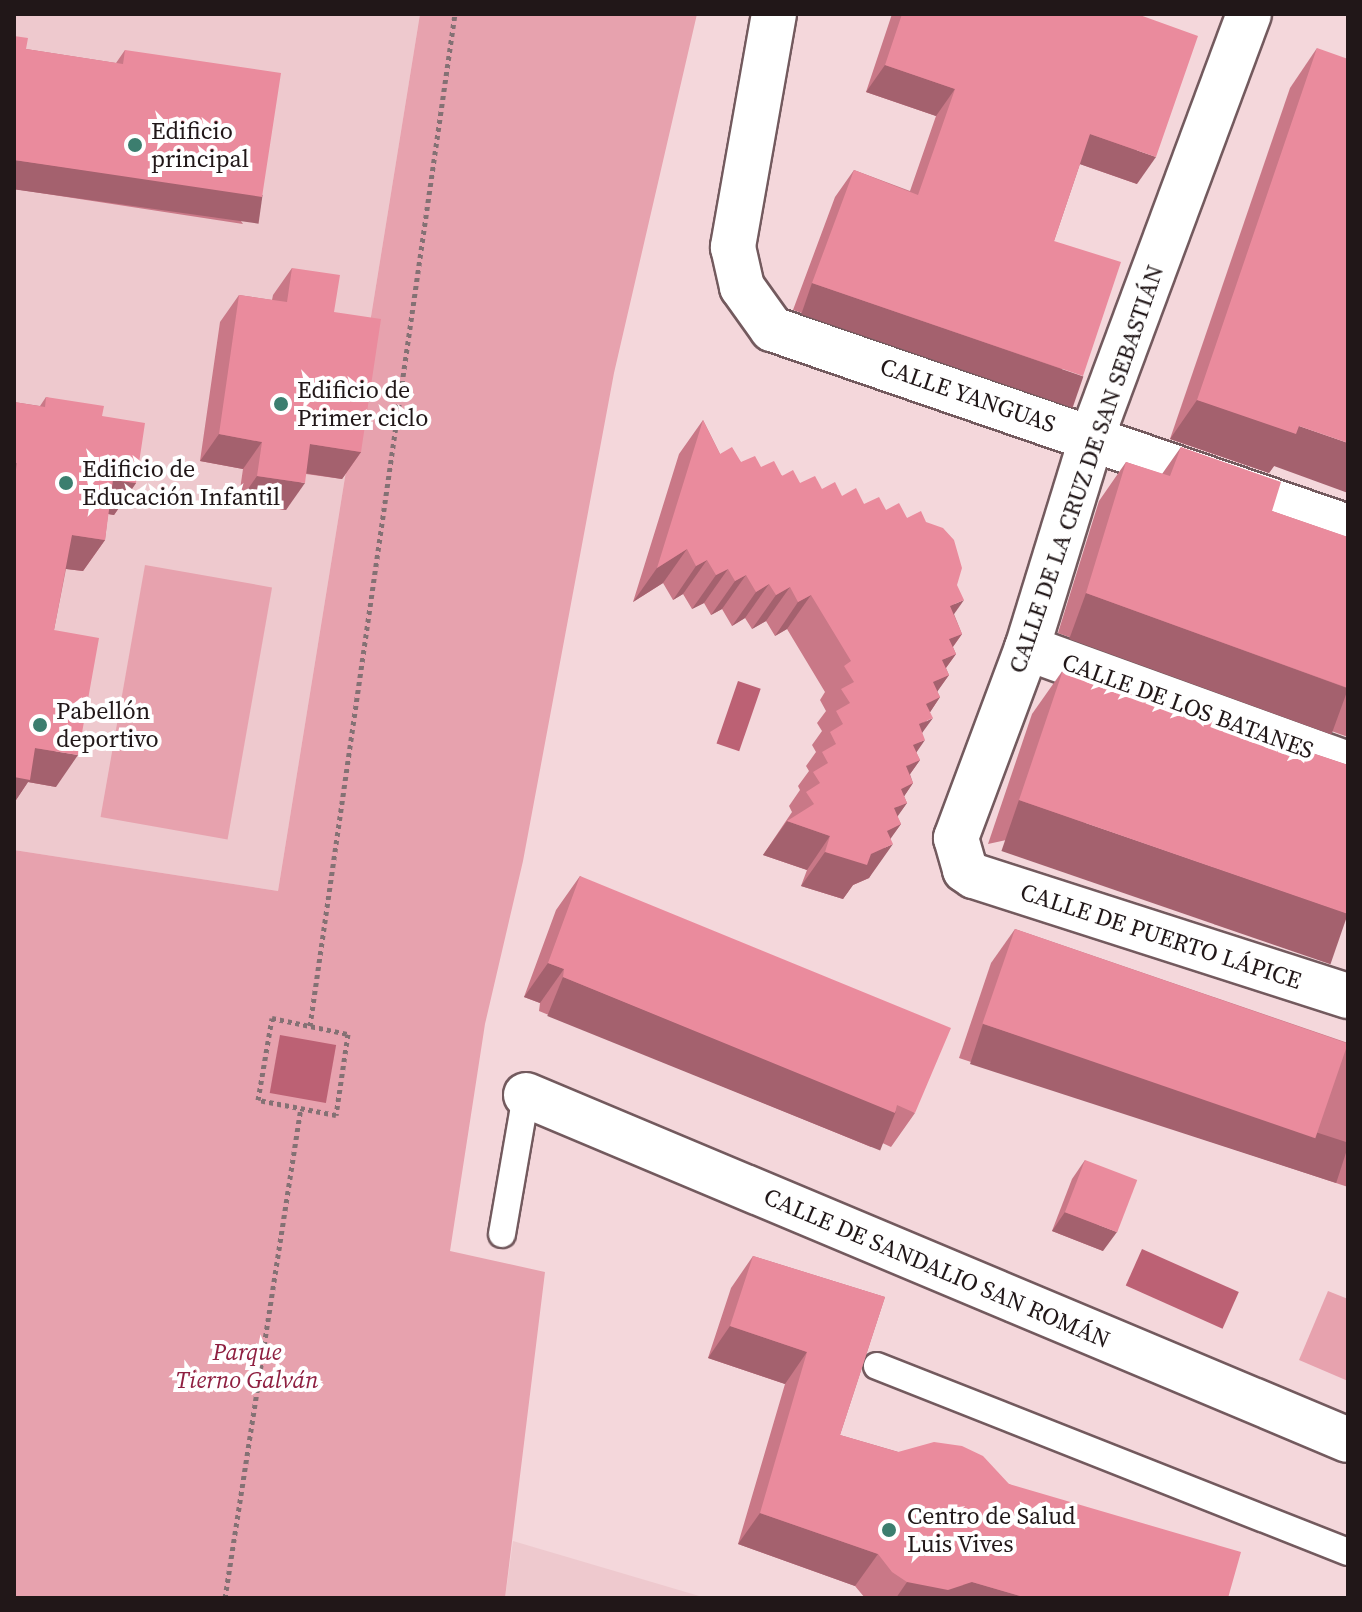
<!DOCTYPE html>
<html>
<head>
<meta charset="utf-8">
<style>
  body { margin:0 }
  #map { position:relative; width:1362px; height:1612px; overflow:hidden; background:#f4d7db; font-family:"Source Serif 4",serif }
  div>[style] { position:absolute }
  .built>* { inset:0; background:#eec9ce }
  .green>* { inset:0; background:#e7a2ae; transform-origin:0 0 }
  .water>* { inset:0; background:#bc6174; transform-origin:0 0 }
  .path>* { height:5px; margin-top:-2.5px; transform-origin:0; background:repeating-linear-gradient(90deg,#847174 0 4px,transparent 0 8px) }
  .roads { filter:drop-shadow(2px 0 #735a5e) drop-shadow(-2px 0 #735a5e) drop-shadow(0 2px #735a5e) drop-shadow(0 -2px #735a5e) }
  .lane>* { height:26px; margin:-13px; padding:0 13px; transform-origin:13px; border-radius:13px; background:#fff }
  .street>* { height:44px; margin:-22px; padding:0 22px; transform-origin:22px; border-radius:22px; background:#fff }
  .wall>* { inset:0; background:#c97887 }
  .shaded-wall>* { inset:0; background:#a4616e; transform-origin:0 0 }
  .building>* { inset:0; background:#ea8b9d; transform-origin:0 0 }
  .dots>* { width:22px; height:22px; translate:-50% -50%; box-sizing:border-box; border:4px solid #fff; border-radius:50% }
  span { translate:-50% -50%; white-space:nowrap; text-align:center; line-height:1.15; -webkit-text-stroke:8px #fff; paint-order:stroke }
  .poi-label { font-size:24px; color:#211718 }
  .left { translate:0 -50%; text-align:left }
  .street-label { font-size:24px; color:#211718 }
  .park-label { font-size:24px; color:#8f2041; font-style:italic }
  .frame { position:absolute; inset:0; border:16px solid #211718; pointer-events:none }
</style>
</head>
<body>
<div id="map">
  <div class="built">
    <div style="clip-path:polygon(14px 14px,420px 14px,278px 891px,14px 850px)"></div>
    <div style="clip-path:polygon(513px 1541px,706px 1598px,505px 1598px)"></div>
  </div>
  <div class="green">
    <div style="clip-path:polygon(420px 14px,697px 14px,614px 373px,523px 861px,485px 1024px,450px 1251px,545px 1272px,505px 1598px,14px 1598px,14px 850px,278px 891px)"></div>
    <div style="left:145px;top:565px;width:129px;height:256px;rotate:10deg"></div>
    <div style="clip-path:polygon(1328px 1291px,1348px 1299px,1348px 1381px,1299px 1360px)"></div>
  </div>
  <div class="water">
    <div style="left:738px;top:681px;width:24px;height:66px;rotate:19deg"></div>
    <div style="left:280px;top:1035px;width:57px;height:59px;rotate:10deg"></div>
    <div style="left:1142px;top:1249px;width:106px;height:40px;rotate:24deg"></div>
  </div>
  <div class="path">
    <div style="left:272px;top:1018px;width:78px;rotate:11.9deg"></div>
    <div style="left:348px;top:1034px;width:82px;rotate:98.4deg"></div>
    <div style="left:336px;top:1115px;width:79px;rotate:-169.1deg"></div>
    <div style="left:258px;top:1100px;width:83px;rotate:-80.3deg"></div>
    <div style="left:310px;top:1026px;width:1022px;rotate:-81.85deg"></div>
    <div style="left:225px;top:1598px;width:496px;rotate:-81.2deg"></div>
  </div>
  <div class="roads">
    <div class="lane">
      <div style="left:502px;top:1234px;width:141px;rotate:-80.2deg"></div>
      <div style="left:877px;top:1366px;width:506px;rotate:21.55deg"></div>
    </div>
    <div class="street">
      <div style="left:774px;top:14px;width:237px;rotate:100deg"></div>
      <div style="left:733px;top:247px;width:41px;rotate:77.3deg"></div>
      <div style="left:742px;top:287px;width:52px;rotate:54.5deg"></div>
      <div style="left:772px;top:329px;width:609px;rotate:18.97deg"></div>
      <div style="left:1249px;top:14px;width:451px;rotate:110.4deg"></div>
      <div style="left:1092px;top:437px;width:221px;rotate:107.1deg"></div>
      <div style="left:1027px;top:648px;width:203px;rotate:110.5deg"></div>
      <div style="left:956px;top:838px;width:33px;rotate:74deg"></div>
      <div style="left:965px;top:870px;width:11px;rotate:34deg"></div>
      <div style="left:974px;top:876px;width:393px;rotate:17.8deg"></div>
      <div style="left:1027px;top:648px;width:341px;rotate:19.9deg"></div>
      <div style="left:526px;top:1095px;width:891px;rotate:22.77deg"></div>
    </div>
  </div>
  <div class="wall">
    <div style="clip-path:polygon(892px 14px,1137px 14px,1137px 184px,1080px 164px,1054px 241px,1064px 403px,793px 310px,835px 197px,854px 170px,910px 191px,936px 116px,866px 92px)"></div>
    <div style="clip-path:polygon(14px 36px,26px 49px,116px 63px,125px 50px,243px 224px,14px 189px)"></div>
    <div style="clip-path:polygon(1317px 48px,1274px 466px,1269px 473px,1170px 439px,1290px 88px)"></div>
    <div style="clip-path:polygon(292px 268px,334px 312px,361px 452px,342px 479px,306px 474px,286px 510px,238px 503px,243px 469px,200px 461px,220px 322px,239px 295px,272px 300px,273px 295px)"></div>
    <div style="clip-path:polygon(46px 397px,102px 416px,136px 483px,114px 515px,108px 514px,105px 540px,83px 571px,66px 569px,54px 630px,56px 787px,28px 782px,14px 803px,14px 402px,40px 406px)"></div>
    <div style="clip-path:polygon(703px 420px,720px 454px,741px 462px,761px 467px,800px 483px,842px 496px,864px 504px,886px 510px,907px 518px,957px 585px,954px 614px,962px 634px,953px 647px,956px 654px,946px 668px,949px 675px,937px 691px,940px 697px,930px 712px,922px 733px,916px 752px,920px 760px,910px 774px,913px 783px,904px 796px,907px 803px,897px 816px,901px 824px,890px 838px,869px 878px,853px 885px,843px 899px,801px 886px,807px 870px,763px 855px,792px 812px,789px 806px,800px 790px,798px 786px,809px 771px,806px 766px,816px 752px,812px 745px,822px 731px,817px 723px,826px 711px,820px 700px,825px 692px,787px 629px,775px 636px,766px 621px,752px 629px,745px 618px,732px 626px,722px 609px,711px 615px,704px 603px,692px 609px,683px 594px,673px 600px,663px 583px,633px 602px,679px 454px)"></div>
    <div style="clip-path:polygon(1181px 447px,1272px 511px,1347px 537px,1348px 535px,1348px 737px,1058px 633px,1099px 501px,1126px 462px,1162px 474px)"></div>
    <div style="clip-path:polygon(1063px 670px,1348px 765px,988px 844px,1032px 714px)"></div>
    <div style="clip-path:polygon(580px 876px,915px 1113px,891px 1147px,876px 1140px,871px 1147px,539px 1011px,540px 1003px,524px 997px,556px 910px)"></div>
    <div style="clip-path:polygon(1015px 929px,1348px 1043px,1348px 1187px,959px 1058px,991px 963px)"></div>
    <div style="clip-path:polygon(1085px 1160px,1103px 1251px,1052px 1231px,1072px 1179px)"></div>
    <div style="clip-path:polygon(753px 1256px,885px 1297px,840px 1435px,1009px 1484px,1228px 1598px,865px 1598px,855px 1586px,738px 1544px,785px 1384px,708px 1358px,731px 1288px)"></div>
  </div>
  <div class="shaded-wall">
    <div style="clip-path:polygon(885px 65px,955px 89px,936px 116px,866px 92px)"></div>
    <div style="clip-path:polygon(1090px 134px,1156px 157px,1137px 184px,1071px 161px)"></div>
    <div style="left:14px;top:160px;width:251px;height:29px;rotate:8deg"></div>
    <div style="left:812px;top:283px;width:287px;height:33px;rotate:19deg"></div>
    <div style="clip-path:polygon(1197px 400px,1299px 426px,1348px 443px,1348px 493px,1274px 466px,1269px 473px,1170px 439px)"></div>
    <div style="clip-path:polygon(219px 434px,262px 442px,243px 469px,200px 461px)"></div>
    <div style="clip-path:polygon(310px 444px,361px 452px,342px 479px,291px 471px)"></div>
    <div style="clip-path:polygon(257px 476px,305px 483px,286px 510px,238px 503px)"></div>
    <div style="clip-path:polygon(113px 480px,136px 483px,114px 515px,91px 511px)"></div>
    <div style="clip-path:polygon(72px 535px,105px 540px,83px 571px,50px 567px)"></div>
    <div style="clip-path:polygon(687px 549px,663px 583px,633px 602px,657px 568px)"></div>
    <div style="clip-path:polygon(707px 560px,683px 594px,673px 600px,696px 566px)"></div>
    <div style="clip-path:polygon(728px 569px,704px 603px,692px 609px,716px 575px)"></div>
    <div style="clip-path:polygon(746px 575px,722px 609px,711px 615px,735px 581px)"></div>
    <div style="clip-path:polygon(769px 584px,745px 618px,732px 626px,756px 592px)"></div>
    <div style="clip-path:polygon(790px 587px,766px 621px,752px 629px,776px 595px)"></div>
    <div style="left:1086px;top:593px;width:279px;height:49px;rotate:20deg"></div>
    <div style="clip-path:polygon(811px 595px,787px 629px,775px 636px,798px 602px)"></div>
    <div style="clip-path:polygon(964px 600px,940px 634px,950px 606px)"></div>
    <div style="clip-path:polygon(962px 634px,944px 659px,956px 654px,937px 680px,949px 675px,930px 702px,940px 697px,923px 723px,933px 718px,914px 744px,925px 740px,907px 766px,920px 760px,896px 794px,902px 738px,949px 639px)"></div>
    <div style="clip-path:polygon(35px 748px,78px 755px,56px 787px,28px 782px,14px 803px,14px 777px)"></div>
    <div style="clip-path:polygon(913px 783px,897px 807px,907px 803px,888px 830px,901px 824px,884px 848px,893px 844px,869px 878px,853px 885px,843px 899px,801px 886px,825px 852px,901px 789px)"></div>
    <div style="left:1019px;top:800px;width:348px;height:54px;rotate:19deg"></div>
    <div style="clip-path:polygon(787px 821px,830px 836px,807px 870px,763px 855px)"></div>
    <div style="clip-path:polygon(548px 963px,564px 969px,540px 1003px,524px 997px)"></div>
    <div style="left:563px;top:977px;width:359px;height:42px;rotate:22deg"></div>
    <div style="left:983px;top:1024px;width:385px;height:42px;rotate:18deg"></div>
    <div style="clip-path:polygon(1065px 1212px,1117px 1232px,1103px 1251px,1052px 1231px)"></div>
    <div style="clip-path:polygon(730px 1326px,807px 1352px,785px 1384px,708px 1358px)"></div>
    <div style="clip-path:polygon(760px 1513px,878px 1554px,855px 1586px,738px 1544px)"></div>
    <div style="clip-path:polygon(907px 1582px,972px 1582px,1027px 1598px,896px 1598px)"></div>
  </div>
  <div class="building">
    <div style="clip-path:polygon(902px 14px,1137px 14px,1198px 36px,1156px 157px,1090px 134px,1054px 241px,1121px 262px,1083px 376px,812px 283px,854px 170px,918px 195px,955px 89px,885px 65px)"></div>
    <div style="clip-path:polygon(14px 36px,28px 38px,26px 49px,123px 64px,125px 50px,281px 73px,262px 197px,14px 160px)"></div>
    <div style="clip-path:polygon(1317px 48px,1348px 59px,1348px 443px,1299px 426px,1296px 434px,1197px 400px)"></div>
    <div style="clip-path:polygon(292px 268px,340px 275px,334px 312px,381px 319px,361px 452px,310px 444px,305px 483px,257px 476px,262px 442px,219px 434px,239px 295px,287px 302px)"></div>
    <div style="clip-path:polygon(46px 397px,104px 406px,102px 416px,145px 423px,136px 483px,113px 480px,105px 540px,72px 535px,54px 630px,99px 638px,78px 755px,35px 748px,30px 780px,14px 777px,14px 482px,17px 463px,14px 463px,14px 402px,45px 407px)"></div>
    <div style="clip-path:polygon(703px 420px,720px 454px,732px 447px,741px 462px,755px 456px,761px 467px,774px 461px,782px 476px,793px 470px,800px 483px,815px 476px,822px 489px,835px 482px,842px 496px,856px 488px,864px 504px,879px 497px,886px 510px,899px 503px,907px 518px,921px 511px,926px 522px,943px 528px,954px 540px,962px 568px,957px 585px,964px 600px,950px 606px,962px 634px,949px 639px,956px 654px,942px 660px,949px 675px,933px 682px,940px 697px,926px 704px,933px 718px,919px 724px,925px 740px,913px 745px,920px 760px,906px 766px,913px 783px,901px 789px,907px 803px,894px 808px,901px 824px,887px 831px,893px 844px,871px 854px,867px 865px,825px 852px,830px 836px,787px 821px,814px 804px,806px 792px,820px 783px,813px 772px,828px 763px,822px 752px,836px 744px,830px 732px,843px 724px,836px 711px,850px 703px,841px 689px,854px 682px,844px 666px,851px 661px,811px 595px,798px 602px,790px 587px,776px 595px,769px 584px,756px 592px,746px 575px,735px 581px,728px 569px,716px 575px,707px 560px,696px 566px,687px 549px,657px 568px)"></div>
    <div style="clip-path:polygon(1181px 447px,1281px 482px,1272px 511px,1348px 537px,1348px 688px,1086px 593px,1126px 462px,1170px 476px)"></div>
    <div style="clip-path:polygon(1063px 670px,1348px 765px,1348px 914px,1019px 800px)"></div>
    <div style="clip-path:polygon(580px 876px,951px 1028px,915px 1113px,897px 1105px,895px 1113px,563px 977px,564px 969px,548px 963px)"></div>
    <div style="left:1015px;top:929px;width:352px;height:100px;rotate:19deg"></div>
    <div style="left:1085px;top:1160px;width:56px;height:56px;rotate:21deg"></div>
    <div style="clip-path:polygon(753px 1256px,885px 1297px,840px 1435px,898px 1452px,934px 1442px,962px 1446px,983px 1456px,1009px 1484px,1241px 1552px,1228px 1598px,1027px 1598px,972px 1582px,948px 1590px,907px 1582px,892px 1572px,878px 1554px,760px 1513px,807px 1352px,730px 1326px)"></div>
  </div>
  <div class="dots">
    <div style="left:135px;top:145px;background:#3c7e6f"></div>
    <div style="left:281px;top:404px;background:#3c7e6f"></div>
    <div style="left:66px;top:483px;background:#3c7e6f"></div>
    <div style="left:40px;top:725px;background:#3c7e6f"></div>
    <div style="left:889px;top:1530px;background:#3c7e6f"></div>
  </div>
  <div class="poi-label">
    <span class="left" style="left:151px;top:145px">Edificio<br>principal</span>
    <span class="left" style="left:297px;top:404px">Edificio de<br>Primer ciclo</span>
    <span class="left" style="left:82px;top:483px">Edificio de<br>Educación Infantil</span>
    <span class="left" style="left:56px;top:725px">Pabellón<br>deportivo</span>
    <span class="left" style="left:907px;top:1530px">Centro de Salud<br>Luis Vives</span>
  </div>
  <div class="street-label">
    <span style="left:968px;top:395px;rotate:19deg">CALLE YANGUAS</span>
    <span style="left:1086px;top:469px;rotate:-71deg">CALLE DE LA CRUZ DE SAN SEBASTIÁN</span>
    <span style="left:1188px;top:706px;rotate:20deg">CALLE DE LOS BATANES</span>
    <span style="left:1161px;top:936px;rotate:18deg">CALLE DE PUERTO LÁPICE</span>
    <span style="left:937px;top:1268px;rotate:23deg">CALLE DE SANDALIO SAN ROMÁN</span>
  </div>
  <div class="park-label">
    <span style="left:247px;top:1366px">Parque<br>Tierno Galván</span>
  </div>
  <div class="frame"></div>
</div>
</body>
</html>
